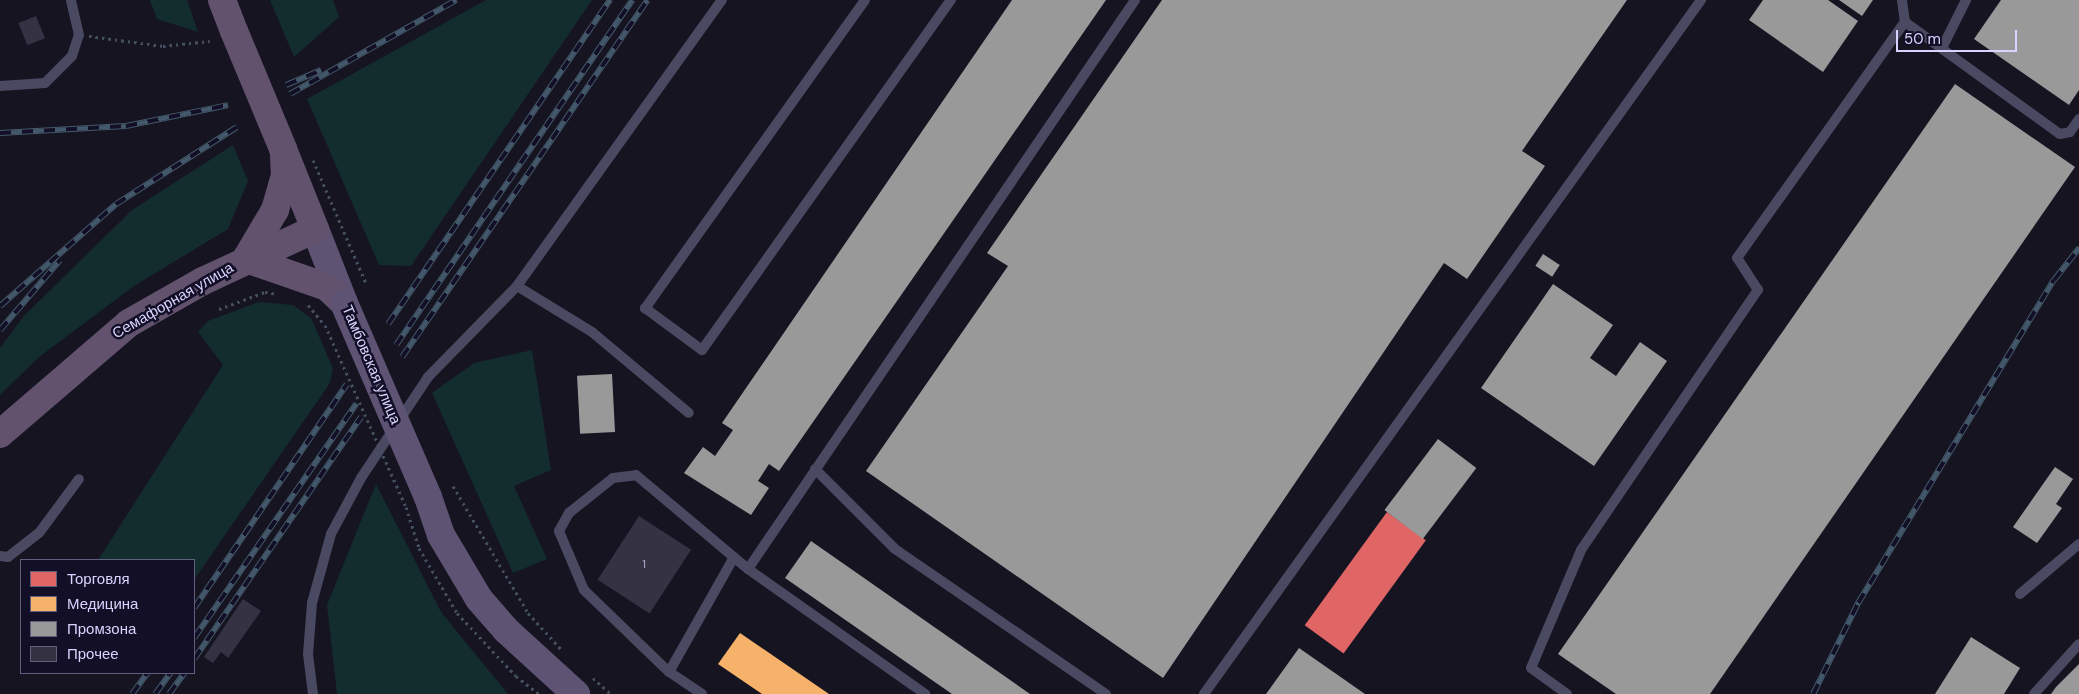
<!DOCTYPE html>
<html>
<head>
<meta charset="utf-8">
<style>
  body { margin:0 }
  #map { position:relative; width:2079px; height:694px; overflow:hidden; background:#161421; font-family:"DM Sans",sans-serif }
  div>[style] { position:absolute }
  .green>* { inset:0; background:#132c2d }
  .shops>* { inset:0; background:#e06666; transform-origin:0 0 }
  .health>* { inset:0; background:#f6b26b }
  .industry>* { inset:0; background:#999; transform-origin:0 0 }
  .building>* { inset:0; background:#343243; transform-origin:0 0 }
  .path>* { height:3px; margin-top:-1.5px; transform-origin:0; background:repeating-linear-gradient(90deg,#44505f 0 2.5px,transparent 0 6.5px) }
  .service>* { height:10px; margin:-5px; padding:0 5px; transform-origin:5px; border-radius:5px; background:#4a4962 }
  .primary>* { height:28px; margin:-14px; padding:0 14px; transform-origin:14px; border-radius:14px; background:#5e5373 }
  .trunk>* { height:28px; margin:-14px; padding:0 14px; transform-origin:14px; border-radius:14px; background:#62526e }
  .rail>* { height:5.5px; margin-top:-2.75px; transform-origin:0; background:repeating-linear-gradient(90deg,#130f26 0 11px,#43596b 0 22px); box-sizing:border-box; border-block:1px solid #43596b }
  .path-bridge>* { height:3px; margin-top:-1.5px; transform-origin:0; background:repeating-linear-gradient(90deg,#44505f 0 2.5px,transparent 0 6.5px) }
  .primary-bridge>* { height:28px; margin:-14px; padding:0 14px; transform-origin:14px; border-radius:14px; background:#5e5373 }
  .trunk-bridge>* { height:28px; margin:-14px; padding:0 14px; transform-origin:14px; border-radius:14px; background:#62526e }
  span { translate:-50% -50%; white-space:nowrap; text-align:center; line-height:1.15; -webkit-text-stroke:5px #130f26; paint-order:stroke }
  .number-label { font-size:12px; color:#b0acd0 }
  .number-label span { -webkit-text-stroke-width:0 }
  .street-label { font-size:15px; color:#d9d4ff }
  .legend { position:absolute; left:20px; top:559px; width:175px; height:115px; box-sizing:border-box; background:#130f26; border:1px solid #625e7d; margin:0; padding:6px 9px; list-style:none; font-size:15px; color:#d9d4ff }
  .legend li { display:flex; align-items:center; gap:10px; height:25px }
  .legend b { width:25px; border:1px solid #625e7d }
  .scale { position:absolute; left:1896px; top:30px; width:121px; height:22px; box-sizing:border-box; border:2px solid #d9d4ff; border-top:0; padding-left:6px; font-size:15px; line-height:18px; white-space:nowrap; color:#d9d4ff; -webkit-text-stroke:4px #130f26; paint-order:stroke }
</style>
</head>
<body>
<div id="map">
  <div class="green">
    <div style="clip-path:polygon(150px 0,187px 0,198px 32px,157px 19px)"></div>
    <div style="clip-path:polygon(270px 0,333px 0,339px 17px,294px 57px)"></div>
    <div style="clip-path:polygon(486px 0,592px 0,411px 266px,379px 265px,307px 99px)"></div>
    <div style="clip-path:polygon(233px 145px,248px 181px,228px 229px,134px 286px,39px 357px,0 395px,0 348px,23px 317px,132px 210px)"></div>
    <div style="clip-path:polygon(259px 302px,293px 305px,311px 318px,333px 368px,330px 383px,194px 580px,194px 560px,98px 560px,223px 365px,198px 332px,208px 321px)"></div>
    <div style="clip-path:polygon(532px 350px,551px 470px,514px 486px,547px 559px,513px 573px,432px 393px,474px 363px)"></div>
    <div style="clip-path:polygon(376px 484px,441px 612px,508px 694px,337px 694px,327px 605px)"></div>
  </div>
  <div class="shops">
    <div style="left:1387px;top:512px;width:48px;height:140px;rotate:36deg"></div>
  </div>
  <div class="health">
    <div style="clip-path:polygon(740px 633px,829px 694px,762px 694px,718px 664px)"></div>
  </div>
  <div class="industry">
    <div style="clip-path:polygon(1012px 0,1106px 0,779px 471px,769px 464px,758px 481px,769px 488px,751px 515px,684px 473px,703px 447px,715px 456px,733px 430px,722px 423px)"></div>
    <div style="clip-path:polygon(1162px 0,1627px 0,1522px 151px,1545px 166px,1467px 279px,1444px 263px,1163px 678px,866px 471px,1008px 266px,987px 253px)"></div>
    <div style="clip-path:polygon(1763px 0,1828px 0,1858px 21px,1823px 72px,1749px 20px)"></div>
    <div style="clip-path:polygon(1839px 0,1873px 0,1862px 16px)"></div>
    <div style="clip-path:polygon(2001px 0,2079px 0,2079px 90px,2069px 105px,1974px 39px)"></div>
    <div style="clip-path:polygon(1955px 84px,2075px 167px,1710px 694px,1616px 694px,1558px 654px)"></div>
    <div style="left:1543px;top:254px;width:20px;height:14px;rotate:33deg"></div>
    <div style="clip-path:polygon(1553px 284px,1613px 325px,1590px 358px,1616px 376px,1640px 342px,1667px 361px,1594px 466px,1481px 388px)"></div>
    <div style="left:612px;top:374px;width:58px;height:35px;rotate:87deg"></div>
    <div style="left:1438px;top:439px;width:48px;height:89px;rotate:37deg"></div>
    <div style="clip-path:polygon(2055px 467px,2073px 479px,2056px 504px,2062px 508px,2037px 543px,2013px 527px)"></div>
    <div style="clip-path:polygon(811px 541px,1030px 694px,952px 694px,785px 578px)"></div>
    <div style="clip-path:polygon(1971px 637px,2020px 668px,2004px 694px,1935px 694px)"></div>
    <div style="clip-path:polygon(1299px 648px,1365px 694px,1266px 694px)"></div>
    <div style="clip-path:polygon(2079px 664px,2079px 694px,2051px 694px,2056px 687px)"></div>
  </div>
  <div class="building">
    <div style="left:36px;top:16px;width:24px;height:19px;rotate:68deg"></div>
    <div style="left:639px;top:516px;width:62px;height:76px;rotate:33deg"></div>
    <div style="clip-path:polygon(243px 599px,261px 611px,228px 658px,221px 652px,213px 663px,204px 657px)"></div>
  </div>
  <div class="path">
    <div style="left:89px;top:36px;width:75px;rotate:7.7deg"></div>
    <div style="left:163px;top:46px;width:47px;rotate:-6.1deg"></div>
    <div style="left:313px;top:160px;width:134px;rotate:66.7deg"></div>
    <div style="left:308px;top:305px;width:26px;rotate:50deg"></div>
    <div style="left:219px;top:309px;width:49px;rotate:-20.3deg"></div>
    <div style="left:265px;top:292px;width:12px;rotate:9deg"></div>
    <div style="left:453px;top:486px;width:147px;rotate:59.4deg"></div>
    <div style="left:528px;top:613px;width:49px;rotate:47.5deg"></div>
    <div style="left:406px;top:507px;width:43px;rotate:72.4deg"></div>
    <div style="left:419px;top:548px;width:75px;rotate:59.7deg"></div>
    <div style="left:457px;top:613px;width:86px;rotate:46.9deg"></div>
    <div style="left:516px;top:676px;width:29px;rotate:38deg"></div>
    <div style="left:593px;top:678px;width:24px;rotate:42deg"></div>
  </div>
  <div class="service">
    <div style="left:865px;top:0;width:379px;rotate:125.5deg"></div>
    <div style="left:645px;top:308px;width:71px;rotate:36.4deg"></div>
    <div style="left:702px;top:350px;width:430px;rotate:-54.6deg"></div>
    <div style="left:1905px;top:22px;width:191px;rotate:35.9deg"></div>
    <div style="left:2060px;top:134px;width:10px;rotate:-11deg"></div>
    <div style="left:2070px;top:132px;width:16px;rotate:-55deg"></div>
    <div style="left:1942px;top:48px;width:54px;rotate:-63.4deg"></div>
    <div style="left:0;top:86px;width:45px;rotate:-3.8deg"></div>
    <div style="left:45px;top:83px;width:38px;rotate:-45deg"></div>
    <div style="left:72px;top:56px;width:22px;rotate:-72deg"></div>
    <div style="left:79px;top:35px;width:36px;rotate:-103deg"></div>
    <div style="left:517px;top:286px;width:88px;rotate:31.5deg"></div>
    <div style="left:592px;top:332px;width:126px;rotate:39.9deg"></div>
    <div style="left:815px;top:469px;width:113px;rotate:45deg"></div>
    <div style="left:895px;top:549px;width:256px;rotate:34.5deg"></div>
    <div style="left:0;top:556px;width:8px;rotate:7deg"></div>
    <div style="left:8px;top:557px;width:39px;rotate:-38deg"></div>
    <div style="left:39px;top:533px;width:67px;rotate:-53.5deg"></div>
    <div style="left:748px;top:569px;width:688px;rotate:-55.78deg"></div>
    <div style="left:2020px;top:594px;width:77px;rotate:-40.3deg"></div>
    <div style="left:669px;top:672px;width:132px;rotate:-60.5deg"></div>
    <div style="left:313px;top:694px;width:40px;rotate:-97.1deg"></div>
    <div style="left:308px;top:654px;width:51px;rotate:-85.5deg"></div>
    <div style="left:312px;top:603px;width:72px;rotate:-74.6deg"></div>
    <div style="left:331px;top:534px;width:64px;rotate:-61.8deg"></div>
    <div style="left:361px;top:478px;width:121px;rotate:-56.4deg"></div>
    <div style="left:428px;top:377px;width:127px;rotate:-45.6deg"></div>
    <div style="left:517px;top:286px;width:352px;rotate:-54.4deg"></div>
    <div style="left:702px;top:694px;width:40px;rotate:-146deg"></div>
    <div style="left:669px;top:672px;width:118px;rotate:-136deg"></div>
    <div style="left:584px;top:590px;width:64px;rotate:-113deg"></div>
    <div style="left:559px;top:531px;width:21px;rotate:-61deg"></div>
    <div style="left:569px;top:513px;width:56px;rotate:-38.5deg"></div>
    <div style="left:613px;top:478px;width:23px;rotate:-7deg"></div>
    <div style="left:636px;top:475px;width:146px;rotate:40deg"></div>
    <div style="left:748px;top:569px;width:217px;rotate:35.2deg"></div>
    <div style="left:1204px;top:694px;width:854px;rotate:-54.39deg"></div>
    <div style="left:1567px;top:694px;width:44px;rotate:-144.2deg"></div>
    <div style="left:1531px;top:668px;width:128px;rotate:-67deg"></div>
    <div style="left:1581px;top:550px;width:315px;rotate:-55.8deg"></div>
    <div style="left:1758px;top:290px;width:38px;rotate:-123deg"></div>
    <div style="left:1737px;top:258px;width:290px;rotate:-54.6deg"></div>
    <div style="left:1905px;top:22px;width:22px;rotate:-98deg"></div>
    <div style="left:2034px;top:694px;width:67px;rotate:-48deg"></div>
  </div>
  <div class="primary">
    <div style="left:315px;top:229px;width:79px;rotate:68.6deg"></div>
    <div style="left:428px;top:497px;width:40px;rotate:71.1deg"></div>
    <div style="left:441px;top:535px;width:74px;rotate:59.3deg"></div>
    <div style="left:479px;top:599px;width:41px;rotate:48.9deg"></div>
    <div style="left:506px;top:630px;width:95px;rotate:42.4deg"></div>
  </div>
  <div class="trunk">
    <div style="left:222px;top:0;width:33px;rotate:69deg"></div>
    <div style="left:246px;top:259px;width:57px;rotate:-59.4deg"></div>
    <div style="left:275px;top:210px;width:35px;rotate:-74deg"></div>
    <div style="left:285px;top:176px;width:18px;rotate:-93deg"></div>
    <div style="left:246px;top:259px;width:86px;rotate:19.1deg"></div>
    <div style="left:327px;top:287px;width:23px;rotate:43deg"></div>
    <div style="left:0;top:434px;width:170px;rotate:-40.7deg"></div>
    <div style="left:129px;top:323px;width:85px;rotate:-29.6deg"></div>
    <div style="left:203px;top:281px;width:123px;rotate:-24.9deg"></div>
    <div style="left:315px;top:229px;width:86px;rotate:-111.8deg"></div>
  </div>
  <div class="rail">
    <div style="left:286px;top:85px;width:38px;rotate:-23deg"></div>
    <div style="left:290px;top:94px;width:191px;rotate:-29.5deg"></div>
    <div style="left:0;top:133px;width:126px;rotate:-3.2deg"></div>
    <div style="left:126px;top:126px;width:104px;rotate:-11.6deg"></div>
    <div style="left:0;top:306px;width:154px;rotate:-41.3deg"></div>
    <div style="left:116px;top:204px;width:143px;rotate:-32.5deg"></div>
    <div style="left:388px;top:324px;width:393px;rotate:-55.6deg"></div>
    <div style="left:0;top:330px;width:92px;rotate:-49.4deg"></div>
    <div style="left:396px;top:345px;width:418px;rotate:-55.6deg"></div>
    <div style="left:402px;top:357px;width:433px;rotate:-55.5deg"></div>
    <div style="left:194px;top:608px;width:271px;rotate:-55.7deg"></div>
    <div style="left:194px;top:638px;width:285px;rotate:-55.3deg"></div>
    <div style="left:194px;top:659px;width:294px;rotate:-55.4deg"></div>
    <div style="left:132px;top:694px;width:26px;rotate:-54deg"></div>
    <div style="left:155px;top:694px;width:26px;rotate:-54deg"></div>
    <div style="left:169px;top:694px;width:26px;rotate:-54deg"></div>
    <div style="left:1813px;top:694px;width:102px;rotate:-63.7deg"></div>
    <div style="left:1858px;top:603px;width:378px;rotate:-58.8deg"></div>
    <div style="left:2054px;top:280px;width:41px;rotate:-52deg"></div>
  </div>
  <div class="path-bridge">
    <div style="left:325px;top:325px;width:199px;rotate:66deg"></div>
  </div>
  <div class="primary-bridge">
    <div style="left:344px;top:303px;width:211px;rotate:66.6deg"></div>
  </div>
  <div class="trunk-bridge">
    <div style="left:234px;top:31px;width:128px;rotate:67.4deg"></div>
  </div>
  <div class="number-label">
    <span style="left:644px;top:565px">1</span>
  </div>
  <div class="street-label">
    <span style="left:173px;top:301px;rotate:-30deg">Семафорная улица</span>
    <span style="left:371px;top:365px;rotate:67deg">Тамбовская улица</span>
  </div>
  <ul class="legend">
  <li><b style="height:14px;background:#e06666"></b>Торговля</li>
  <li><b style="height:14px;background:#f6b26b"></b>Медицина</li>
  <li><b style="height:14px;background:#999"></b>Промзона</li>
  <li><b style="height:14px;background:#343243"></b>Прочее</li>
  </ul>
  <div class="scale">50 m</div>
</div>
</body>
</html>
